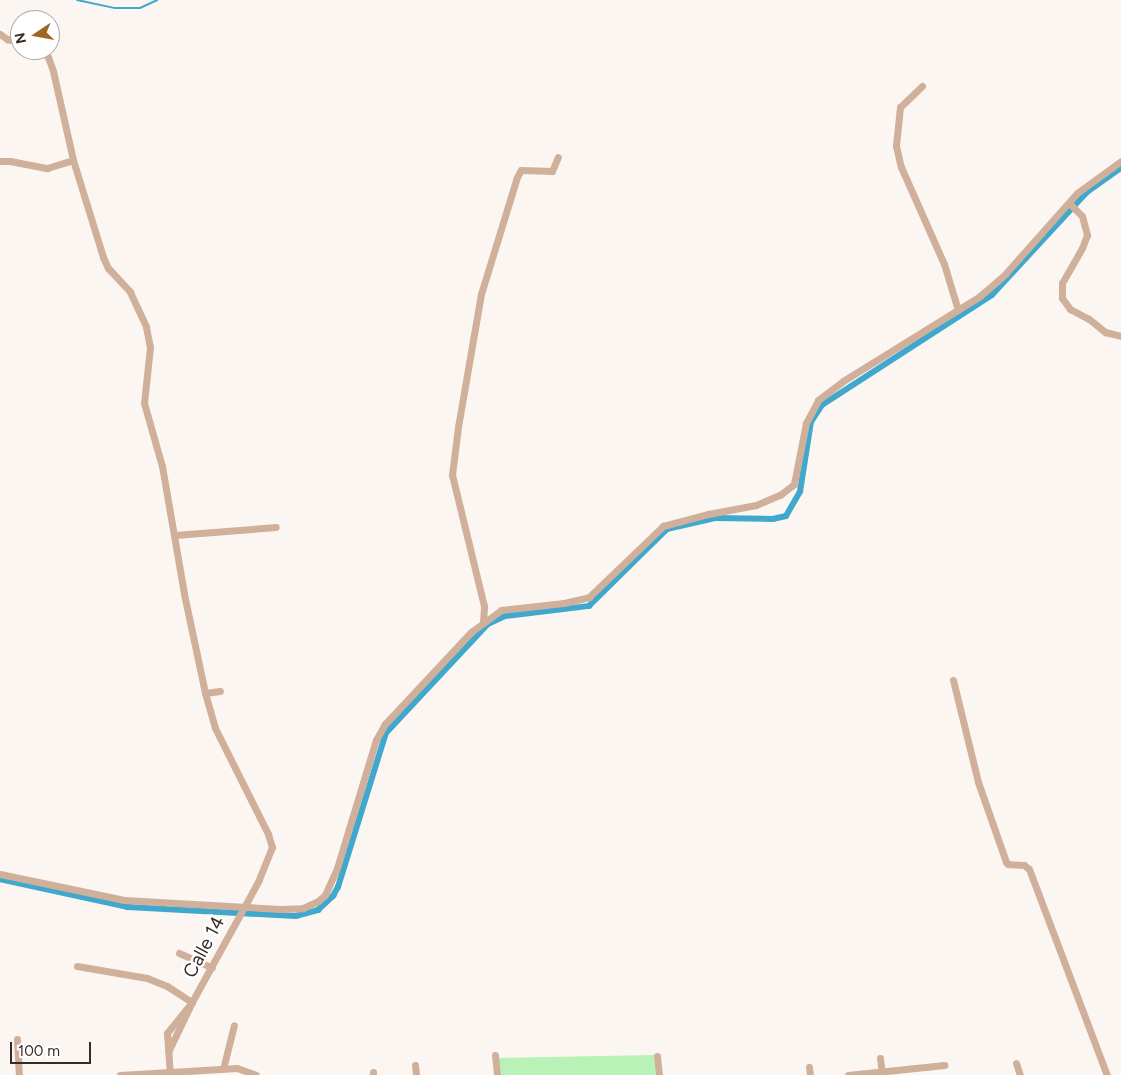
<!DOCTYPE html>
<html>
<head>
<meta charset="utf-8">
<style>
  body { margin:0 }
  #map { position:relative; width:1121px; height:1075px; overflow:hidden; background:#fbf6f1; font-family:Figtree,sans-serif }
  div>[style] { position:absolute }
  .green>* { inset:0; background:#b9f2b6 }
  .stream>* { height:2px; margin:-1px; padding:0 1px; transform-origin:1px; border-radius:1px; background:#3fa8cc }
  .canal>* { height:5.5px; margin:-2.75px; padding:0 2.75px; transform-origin:2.75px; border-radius:2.75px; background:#3fa8cc }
  .minor>* { height:7px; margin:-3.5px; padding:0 3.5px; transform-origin:3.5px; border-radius:3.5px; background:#d1b09b }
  span { translate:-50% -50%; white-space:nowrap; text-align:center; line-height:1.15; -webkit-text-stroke:5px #fff; paint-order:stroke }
  .street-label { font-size:19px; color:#372c23 }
  .north { position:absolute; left:10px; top:10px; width:50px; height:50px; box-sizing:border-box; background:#fff; border:1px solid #afaba7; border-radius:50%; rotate:258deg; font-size:14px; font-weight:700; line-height:20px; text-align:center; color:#372c23 }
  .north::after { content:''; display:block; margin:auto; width:18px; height:22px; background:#9f6724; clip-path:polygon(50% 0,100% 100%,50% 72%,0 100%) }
  .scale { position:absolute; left:10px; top:1042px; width:81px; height:22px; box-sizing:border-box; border:2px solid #372c23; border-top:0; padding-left:6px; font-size:15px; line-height:18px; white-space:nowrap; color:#372c23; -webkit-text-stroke:4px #fff; paint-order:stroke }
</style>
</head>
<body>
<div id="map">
  <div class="green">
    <div style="clip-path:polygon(654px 1055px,656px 1075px,501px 1075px,499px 1058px)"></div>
  </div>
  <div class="stream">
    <div style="left:77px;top:0;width:39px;rotate:12deg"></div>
    <div style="left:115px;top:8px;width:25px"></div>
    <div style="left:140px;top:8px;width:19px;rotate:-25deg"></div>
  </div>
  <div class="canal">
    <div style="left:0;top:879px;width:131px;rotate:12.3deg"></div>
    <div style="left:128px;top:907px;width:168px;rotate:3.1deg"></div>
    <div style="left:296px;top:916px;width:23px;rotate:-15deg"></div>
    <div style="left:318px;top:910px;width:21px;rotate:-43deg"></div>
    <div style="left:333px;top:896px;width:10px;rotate:-61deg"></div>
    <div style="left:338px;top:887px;width:161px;rotate:-72.7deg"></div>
    <div style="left:386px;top:733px;width:149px;rotate:-46.9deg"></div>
    <div style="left:488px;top:624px;width:19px;rotate:-25deg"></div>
    <div style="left:505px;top:616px;width:85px;rotate:-6.8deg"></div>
    <div style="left:589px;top:606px;width:110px;rotate:-44.6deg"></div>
    <div style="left:667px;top:529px;width:50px;rotate:-12.7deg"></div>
    <div style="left:716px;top:518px;width:57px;rotate:1deg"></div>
    <div style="left:773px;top:519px;width:13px;rotate:-13deg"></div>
    <div style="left:786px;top:516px;width:28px;rotate:-60deg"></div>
    <div style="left:800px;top:492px;width:71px;rotate:-81.1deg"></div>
    <div style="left:811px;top:422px;width:20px;rotate:-57deg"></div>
    <div style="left:822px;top:405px;width:202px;rotate:-32.9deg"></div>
    <div style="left:992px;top:295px;width:140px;rotate:-47.3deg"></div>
    <div style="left:1087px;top:192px;width:42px;rotate:-35.2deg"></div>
  </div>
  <div class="minor">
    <div style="left:0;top:34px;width:9px;rotate:36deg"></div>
    <div style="left:7px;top:39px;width:13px;rotate:13deg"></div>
    <div style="left:41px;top:50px;width:10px;rotate:45deg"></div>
    <div style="left:48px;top:57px;width:15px;rotate:70deg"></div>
    <div style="left:53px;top:71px;width:91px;rotate:77.3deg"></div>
    <div style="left:73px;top:160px;width:102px;rotate:72.8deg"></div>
    <div style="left:103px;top:257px;width:12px;rotate:66deg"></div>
    <div style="left:108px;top:268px;width:33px;rotate:47deg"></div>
    <div style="left:130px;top:292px;width:38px;rotate:65deg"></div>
    <div style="left:146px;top:327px;width:20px;rotate:79deg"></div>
    <div style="left:150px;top:347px;width:56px;rotate:96.1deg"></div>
    <div style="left:144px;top:403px;width:66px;rotate:74.1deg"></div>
    <div style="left:162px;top:466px;width:130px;rotate:80.2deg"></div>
    <div style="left:184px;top:594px;width:101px;rotate:78deg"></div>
    <div style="left:205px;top:693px;width:36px;rotate:74deg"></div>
    <div style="left:215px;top:728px;width:119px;rotate:63.4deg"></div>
    <div style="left:268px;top:834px;width:14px;rotate:73deg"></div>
    <div style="left:272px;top:847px;width:35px;rotate:112deg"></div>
    <div style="left:259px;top:880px;width:139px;rotate:118.8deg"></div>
    <div style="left:192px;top:1002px;width:55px;rotate:115.6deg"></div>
    <div style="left:922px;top:86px;width:30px;rotate:136deg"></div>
    <div style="left:900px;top:107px;width:39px;rotate:96deg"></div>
    <div style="left:896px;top:146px;width:22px;rotate:77deg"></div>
    <div style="left:901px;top:167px;width:106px;rotate:66.1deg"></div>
    <div style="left:944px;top:264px;width:48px;rotate:73.1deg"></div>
    <div style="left:0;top:161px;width:10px"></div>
    <div style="left:10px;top:161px;width:38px;rotate:11deg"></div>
    <div style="left:47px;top:168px;width:27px;rotate:-17deg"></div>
    <div style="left:1069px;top:203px;width:18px;rotate:45deg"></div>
    <div style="left:1082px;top:216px;width:20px;rotate:75deg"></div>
    <div style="left:1087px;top:235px;width:14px;rotate:111deg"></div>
    <div style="left:1082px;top:248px;width:40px;rotate:119.7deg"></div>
    <div style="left:1062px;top:283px;width:15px;rotate:90deg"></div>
    <div style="left:1062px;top:298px;width:14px;rotate:54deg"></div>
    <div style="left:1070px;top:309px;width:21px;rotate:28deg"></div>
    <div style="left:1089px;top:319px;width:21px;rotate:39deg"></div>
    <div style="left:1105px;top:332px;width:16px;rotate:14deg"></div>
    <div style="left:175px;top:535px;width:101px;rotate:-4.5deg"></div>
    <div style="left:483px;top:622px;width:16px;rotate:-86deg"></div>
    <div style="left:484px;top:606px;width:135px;rotate:-103.7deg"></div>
    <div style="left:452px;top:475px;width:48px;rotate:-82.9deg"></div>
    <div style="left:458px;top:427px;width:135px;rotate:-80.2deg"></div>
    <div style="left:481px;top:294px;width:122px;rotate:-72.9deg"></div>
    <div style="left:517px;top:177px;width:8px;rotate:-60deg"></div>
    <div style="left:521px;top:170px;width:31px;rotate:2deg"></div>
    <div style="left:552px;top:171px;width:15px;rotate:-67deg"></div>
    <div style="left:953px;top:680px;width:105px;rotate:76.2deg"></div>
    <div style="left:978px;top:782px;width:85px;rotate:70.7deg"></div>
    <div style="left:1006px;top:862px;width:3px;rotate:45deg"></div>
    <div style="left:1008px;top:864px;width:16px;rotate:4deg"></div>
    <div style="left:1024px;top:865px;width:6px;rotate:39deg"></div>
    <div style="left:1029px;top:869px;width:220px;rotate:69.3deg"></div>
    <div style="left:205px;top:693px;width:15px;rotate:-8deg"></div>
    <div style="left:0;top:874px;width:127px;rotate:11.8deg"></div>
    <div style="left:124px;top:900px;width:156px;rotate:3.3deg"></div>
    <div style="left:280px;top:909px;width:23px;rotate:-2deg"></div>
    <div style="left:303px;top:908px;width:17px;rotate:-25deg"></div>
    <div style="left:318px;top:901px;width:9px;rotate:-41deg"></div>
    <div style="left:325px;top:895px;width:30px;rotate:-66deg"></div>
    <div style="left:337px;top:868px;width:134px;rotate:-73.1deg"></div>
    <div style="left:376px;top:740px;width:18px;rotate:-61deg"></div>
    <div style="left:385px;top:724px;width:126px;rotate:-46.9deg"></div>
    <div style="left:471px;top:632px;width:37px;rotate:-36deg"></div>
    <div style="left:501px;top:610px;width:63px;rotate:-6.3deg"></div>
    <div style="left:564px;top:603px;width:26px;rotate:-13deg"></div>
    <div style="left:589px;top:597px;width:103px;rotate:-43.8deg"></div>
    <div style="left:663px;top:526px;width:47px;rotate:-14.9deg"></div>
    <div style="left:708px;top:514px;width:49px;rotate:-10.6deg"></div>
    <div style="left:756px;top:505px;width:26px;rotate:-23deg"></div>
    <div style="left:780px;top:495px;width:18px;rotate:-38deg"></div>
    <div style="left:794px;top:484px;width:62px;rotate:-78.9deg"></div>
    <div style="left:806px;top:423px;width:26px;rotate:-62deg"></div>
    <div style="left:818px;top:400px;width:31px;rotate:-37deg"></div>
    <div style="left:843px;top:381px;width:161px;rotate:-31.8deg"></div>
    <div style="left:980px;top:296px;width:35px;rotate:-41deg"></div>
    <div style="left:1006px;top:273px;width:107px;rotate:-48.4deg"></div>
    <div style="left:1077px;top:193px;width:54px;rotate:-36deg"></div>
    <div style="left:179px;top:953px;width:36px;rotate:24deg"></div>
    <div style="left:77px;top:966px;width:71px;rotate:9.7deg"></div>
    <div style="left:147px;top:978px;width:22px;rotate:22deg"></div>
    <div style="left:167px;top:986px;width:30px;rotate:33deg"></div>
    <div style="left:17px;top:1039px;width:36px;rotate:87deg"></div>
    <div style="left:495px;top:1055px;width:20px;rotate:84deg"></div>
    <div style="left:657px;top:1056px;width:19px;rotate:84deg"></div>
    <div style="left:880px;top:1058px;width:17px;rotate:83deg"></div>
    <div style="left:1016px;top:1063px;width:13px;rotate:72deg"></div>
    <div style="left:415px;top:1065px;width:10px;rotate:84deg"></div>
    <div style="left:809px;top:1067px;width:8px;rotate:83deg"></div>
    <div style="left:223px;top:1069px;width:45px;rotate:-76deg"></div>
    <div style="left:373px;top:1072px;width:3px;rotate:90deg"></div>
    <div style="left:120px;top:1075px;width:117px;rotate:-3.4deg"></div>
    <div style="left:237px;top:1068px;width:20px;rotate:20deg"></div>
    <div style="left:170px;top:1075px;width:42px;rotate:-94.1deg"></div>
    <div style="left:167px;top:1033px;width:35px;rotate:-51deg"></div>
    <div style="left:848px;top:1075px;width:97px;rotate:-5.9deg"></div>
  </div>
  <div class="street-label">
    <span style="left:204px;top:947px;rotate:-62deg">Calle 14</span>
  </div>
  <div class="north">N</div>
  <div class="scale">100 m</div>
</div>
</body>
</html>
